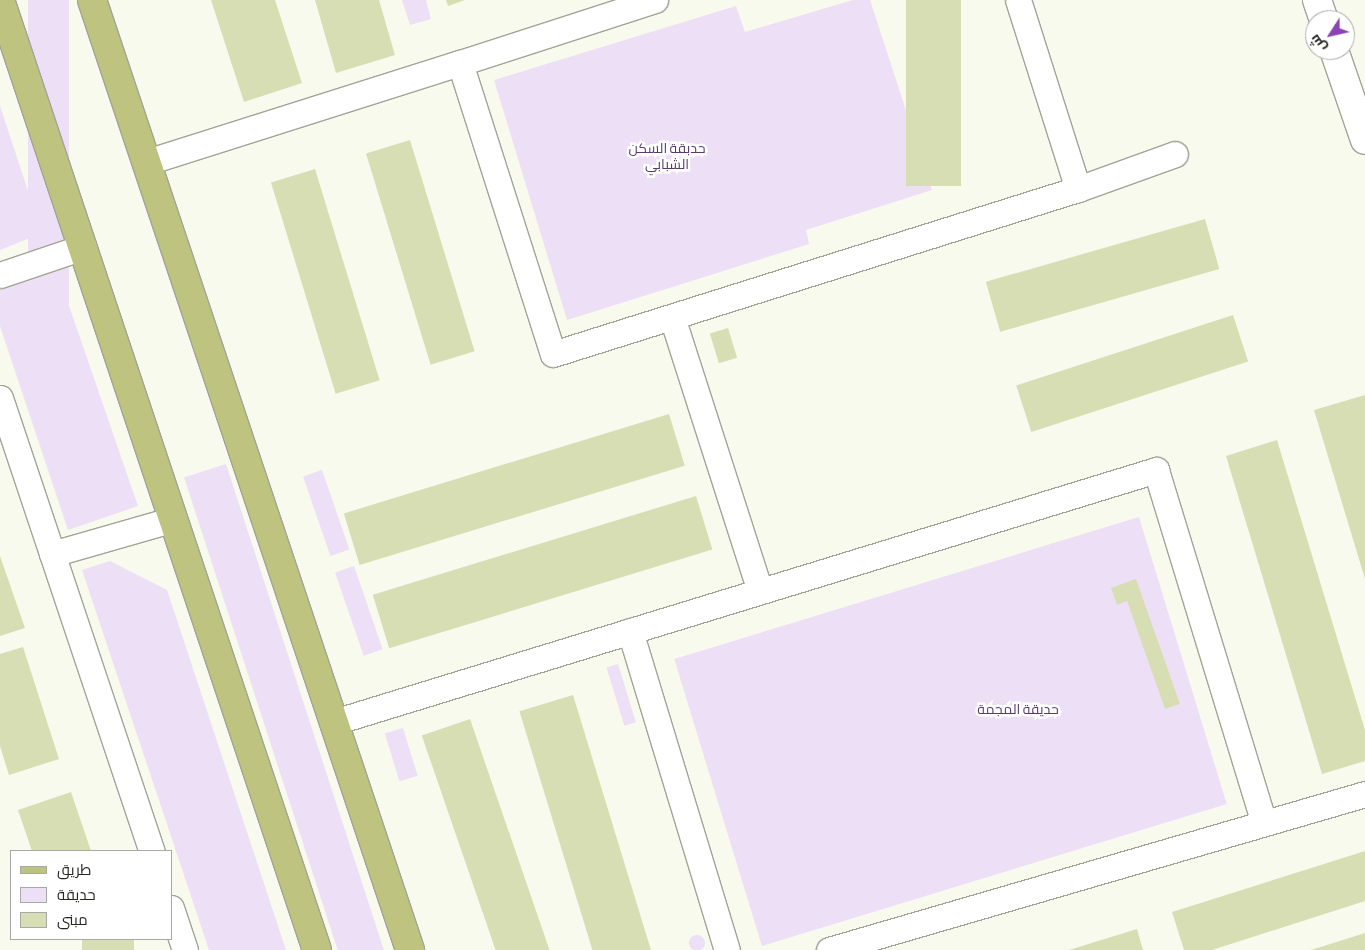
<!DOCTYPE html>
<html>
<head>
<meta charset="utf-8">
<style>
  body { margin:0 }
  #map { position:relative; width:1365px; height:950px; overflow:hidden; background:#f8faee; font-family:"Alegreya Sans",Cairo,sans-serif }
  div>[style] { position:absolute }
  .green>* { inset:0; background:#ecdff6; transform-origin:0 0 }
  .round { border-radius:50% }
  .building>* { inset:0; background:#d8deb3; transform-origin:0 0 }
  .roads { filter:drop-shadow(1px 0 #a2a498) drop-shadow(-1px 0 #a2a498) drop-shadow(0 1px #a2a498) drop-shadow(0 -1px #a2a498) }
  .minor>* { height:25px; margin:-12.5px; padding:0 12.5px; transform-origin:12.5px; border-radius:12.5px; background:#fff }
  .tertiary>* { height:28px; margin:-14px; padding:0 14px; transform-origin:14px; border-radius:14px; background:#fff }
  .primary>* { height:28px; margin:-14px; padding:0 14px; transform-origin:14px; border-radius:14px; background:#bec37f }
  span { translate:-50% -50%; white-space:nowrap; text-align:center; line-height:1.15; -webkit-text-stroke:5px #fff; paint-order:stroke }
  .park-label { font-size:14px; color:#583b6b }
  .legend { position:absolute; left:10px; top:850px; width:162px; height:90px; box-sizing:border-box; background:#fff; border:1px solid #a8a8a6; margin:0; padding:6px 9px; list-style:none; font-size:15px; color:#252621 }
  .legend li { display:flex; align-items:center; gap:10px; height:25px }
  .legend b { width:25px; border:1px solid #a8a8a6 }
  .north { position:absolute; left:1305px; top:10px; width:50px; height:50px; box-sizing:border-box; background:#fff; border:1px solid #a8a8a6; border-radius:50%; rotate:235deg; font-size:14px; font-weight:700; line-height:20px; text-align:center; color:#252621 }
  .north::after { content:''; display:block; margin:auto; width:18px; height:22px; background:#8a42b5; clip-path:polygon(50% 0,100% 100%,50% 72%,0 100%) }
</style>
</head>
<body>
<div id="map">
  <div class="green">
    <div style="left:28px;top:0;width:41px;height:305px"></div>
    <div style="clip-path:polygon(402px 0,426px 0,431px 19px,410px 25px)"></div>
    <div style="clip-path:polygon(853px 0,870px 0,932px 190px,806px 230px,809px 244px,567px 320px,494px 80px,736px 6px,745px 32px)"></div>
    <div style="clip-path:polygon(0 106px,42px 233px,0 250px)"></div>
    <div style="clip-path:polygon(57px 271px,138px 506px,68px 530px,0 326px,0 290px)"></div>
    <div style="left:226px;top:464px;width:512px;height:44px;rotate:72deg"></div>
    <div style="left:322px;top:470px;width:84px;height:20px;rotate:71deg"></div>
    <div style="left:1139px;top:517px;width:300px;height:486px;rotate:73deg"></div>
    <div style="clip-path:polygon(110px 561px,167px 590px,286px 950px,209px 950px,82px 570px)"></div>
    <div style="left:354px;top:566px;width:88px;height:20px;rotate:71deg"></div>
    <div style="left:618px;top:664px;width:61px;height:12px;rotate:73deg"></div>
    <div style="left:403px;top:728px;width:50px;height:19px;rotate:73deg"></div>
    <div class="round" style="left:689px;top:935px;width:16px;height:16px"></div>
  </div>
  <div class="building">
    <div style="clip-path:polygon(211px 0,275px 0,302px 83px,244px 102px)"></div>
    <div style="clip-path:polygon(315px 0,379px 0,395px 55px,336px 73px)"></div>
    <div style="clip-path:polygon(446px 0,465px 0,448px 6px)"></div>
    <div style="left:906px;top:0;width:55px;height:186px"></div>
    <div style="left:410px;top:140px;width:221px;height:46px;rotate:73deg"></div>
    <div style="left:315px;top:169px;width:221px;height:46px;rotate:73deg"></div>
    <div style="left:1205px;top:219px;width:52px;height:228px;rotate:74deg"></div>
    <div style="left:1233px;top:315px;width:49px;height:228px;rotate:72deg"></div>
    <div style="left:728px;top:328px;width:31px;height:19px;rotate:73deg"></div>
    <div style="clip-path:polygon(1365px 395px,1365px 579px,1314px 410px)"></div>
    <div style="left:669px;top:414px;width:54px;height:340px;rotate:73deg"></div>
    <div style="clip-path:polygon(1277px 440px,1365px 730px,1365px 761px,1322px 774px,1226px 456px)"></div>
    <div style="left:696px;top:496px;width:56px;height:338px;rotate:73deg"></div>
    <div style="clip-path:polygon(0 556px,25px 628px,0 636px)"></div>
    <div style="clip-path:polygon(1136px 579px,1180px 704px,1165px 709px,1127px 601px,1117px 605px,1111px 588px)"></div>
    <div style="clip-path:polygon(23px 647px,59px 759px,9px 775px,0 746px,0 654px)"></div>
    <div style="left:573px;top:695px;width:267px;height:56px;rotate:73deg"></div>
    <div style="left:470px;top:719px;width:244px;height:51px;rotate:71deg"></div>
    <div style="clip-path:polygon(71px 792px,91px 851px,32px 851px,18px 810px)"></div>
    <div style="clip-path:polygon(1365px 851px,1365px 901px,1212px 950px,1184px 950px,1172px 912px)"></div>
    <div style="clip-path:polygon(1137px 929px,1143px 950px,1069px 950px)"></div>
    <div style="clip-path:polygon(1365px 933px,1365px 950px,1311px 950px)"></div>
    <div style="left:82px;top:939px;width:52px;height:11px"></div>
  </div>
  <div class="roads">
    <div class="minor">
      <div style="left:460px;top:63px;width:205px;rotate:-17.9deg"></div>
      <div style="left:147px;top:162px;width:328px;rotate:-17.6deg"></div>
      <div style="left:460px;top:63px;width:305px;rotate:72.3deg"></div>
      <div style="left:553px;top:354px;width:550px;rotate:-17.45deg"></div>
      <div style="left:1078px;top:189px;width:198px;rotate:-107.6deg"></div>
      <div style="left:1078px;top:189px;width:103px;rotate:-19.8deg"></div>
      <div style="left:0;top:275px;width:88px;rotate:-18.6deg"></div>
      <div style="left:672px;top:317px;width:288px;rotate:72.2deg"></div>
      <div style="left:0;top:398px;width:478px;rotate:71.5deg"></div>
      <div style="left:52px;top:554px;width:127px;rotate:-16deg"></div>
      <div style="left:630px;top:631px;width:333px;rotate:73.1deg"></div>
      <div style="left:334px;top:722px;width:860px;rotate:-17.04deg"></div>
      <div style="left:1156px;top:470px;width:369px;rotate:73deg"></div>
      <div style="left:171px;top:908px;width:44px;rotate:71.6deg"></div>
      <div style="left:829px;top:950px;width:558px;rotate:-16.23deg"></div>
    </div>
    <div class="tertiary">
      <div style="left:1317px;top:0;width:21px;rotate:71deg"></div>
      <div style="left:1334px;top:50px;width:95px;rotate:71deg"></div>
    </div>
    <div class="primary">
      <div style="left:0;top:0;width:1001px;rotate:71.55deg"></div>
      <div style="left:92px;top:0;width:1002px;rotate:71.49deg"></div>
    </div>
  </div>
  <div class="park-label">
    <span style="left:667px;top:157px">حدبقة السكن<br>الشبابي</span>
    <span style="left:1018px;top:710px">حديقة المجمة</span>
  </div>
  <ul class="legend">
  <li><b style="height:6px;background:#bec37f"></b>طريق</li>
  <li><b style="height:14px;background:#ecdff6"></b>حديقة</li>
  <li><b style="height:14px;background:#d8deb3"></b>مبنى</li>
  </ul>
  <div class="north">ش</div>
</div>
</body>
</html>
